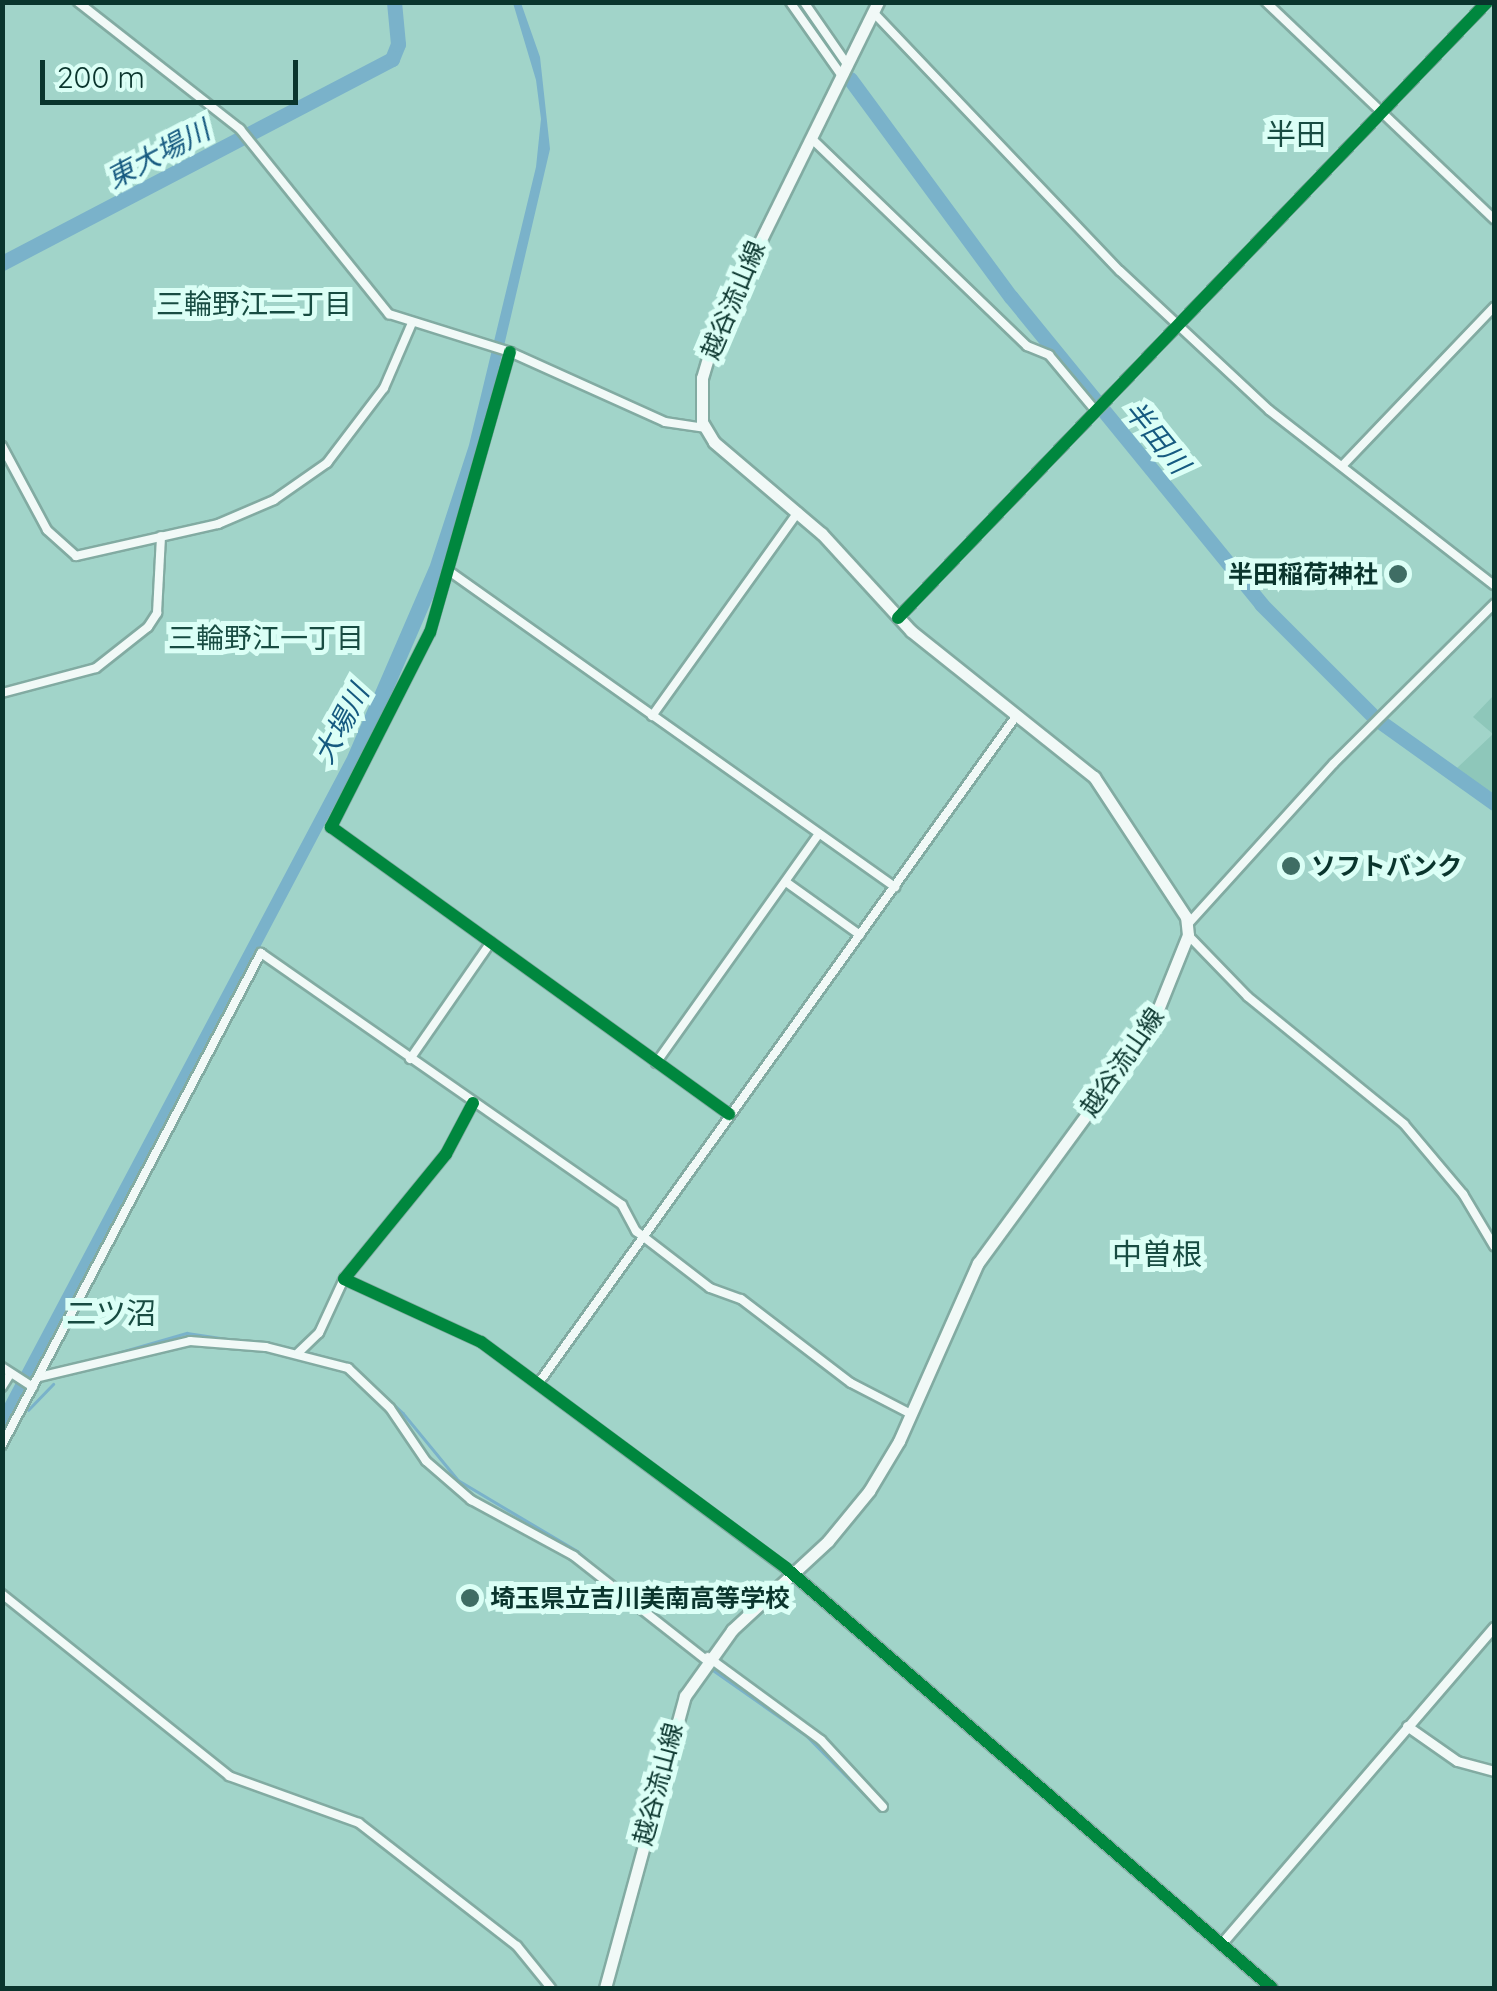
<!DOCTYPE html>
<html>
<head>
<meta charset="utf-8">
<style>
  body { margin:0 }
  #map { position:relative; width:1497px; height:1991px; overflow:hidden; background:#a1d4c9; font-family:Quicksand,"Noto Sans JP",sans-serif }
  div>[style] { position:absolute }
  .green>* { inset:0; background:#8ec7ba }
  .water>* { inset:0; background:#7ab2ca }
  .stream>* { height:2.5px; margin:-1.25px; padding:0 1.25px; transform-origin:1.25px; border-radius:1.25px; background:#7ab2ca }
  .river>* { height:15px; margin:-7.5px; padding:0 7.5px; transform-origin:7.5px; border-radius:7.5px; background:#7ab2ca }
  .roads { filter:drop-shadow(2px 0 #82aba2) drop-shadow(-2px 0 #82aba2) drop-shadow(0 2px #82aba2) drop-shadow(0 -2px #82aba2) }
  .minor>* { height:8px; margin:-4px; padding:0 4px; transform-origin:4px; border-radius:4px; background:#f1f9f7 }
  .tertiary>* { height:9px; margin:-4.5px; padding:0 4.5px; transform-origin:4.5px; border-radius:4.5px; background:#f1f9f7 }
  .primary>* { height:11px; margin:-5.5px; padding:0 5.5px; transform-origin:5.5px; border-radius:5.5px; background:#f1f9f7 }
  .cycleway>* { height:12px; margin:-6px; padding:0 6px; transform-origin:6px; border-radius:6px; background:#00873e }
  .dots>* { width:28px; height:28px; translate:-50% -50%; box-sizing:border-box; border:5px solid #dbfff6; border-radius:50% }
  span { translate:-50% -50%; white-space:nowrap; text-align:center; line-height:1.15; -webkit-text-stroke:10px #dbfff6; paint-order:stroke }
  .street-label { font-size:25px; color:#0a352d }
  .poi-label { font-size:25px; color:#0a352d; font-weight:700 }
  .right { translate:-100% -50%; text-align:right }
  .left { translate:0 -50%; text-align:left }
  .water-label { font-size:28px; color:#165a80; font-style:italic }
  .neighbourhood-label { font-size:28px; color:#184c42 }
  .quarter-label { font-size:30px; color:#184c42 }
  .frame { position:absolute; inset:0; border:5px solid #0a352d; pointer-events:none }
  .scale { position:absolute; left:40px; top:60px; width:258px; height:45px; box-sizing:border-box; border:5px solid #0a352d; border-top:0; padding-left:12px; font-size:30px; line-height:35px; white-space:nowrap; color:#0a352d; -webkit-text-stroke:8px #dbfff6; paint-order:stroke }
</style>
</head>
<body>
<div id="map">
  <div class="green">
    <div style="clip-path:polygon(1494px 695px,1494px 796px,1457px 768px,1493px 734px,1473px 717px)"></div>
  </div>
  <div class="water">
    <div style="clip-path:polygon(513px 3px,521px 3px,540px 57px,550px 149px,469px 496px,440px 582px,383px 714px,3px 1435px,3px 1407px,347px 757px,430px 565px,469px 445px,536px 167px,541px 119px,536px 80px)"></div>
  </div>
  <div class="stream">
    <div style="left:107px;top:655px;width:13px;rotate:-42deg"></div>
    <div style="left:303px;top:1351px;width:49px;rotate:15.5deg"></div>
    <div style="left:350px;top:1364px;width:72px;rotate:42.8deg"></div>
    <div style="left:403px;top:1413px;width:87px;rotate:50.6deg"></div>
    <div style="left:458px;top:1480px;width:139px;rotate:30.8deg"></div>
    <div style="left:577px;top:1551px;width:40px;rotate:41deg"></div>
    <div style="left:62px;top:1369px;width:130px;rotate:-16.1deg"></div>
    <div style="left:187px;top:1333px;width:109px;rotate:8.4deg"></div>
    <div style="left:28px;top:1410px;width:36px;rotate:-46deg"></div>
    <div style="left:713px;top:1670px;width:115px;rotate:35.1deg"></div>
    <div style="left:807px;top:1736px;width:101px;rotate:45.4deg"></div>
  </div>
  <div class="river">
    <div style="left:797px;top:2px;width:73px;rotate:55.7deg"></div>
    <div style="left:850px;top:79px;width:271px;rotate:53.6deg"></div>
    <div style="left:1011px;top:297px;width:396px;rotate:50.8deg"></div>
    <div style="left:1261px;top:604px;width:156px;rotate:45deg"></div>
    <div style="left:2px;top:263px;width:440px;rotate:-27.6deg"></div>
    <div style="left:392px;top:59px;width:16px;rotate:-68deg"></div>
    <div style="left:398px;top:44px;width:42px;rotate:-95.4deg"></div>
    <div style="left:1382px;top:723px;width:138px;rotate:35.5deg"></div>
  </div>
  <div class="roads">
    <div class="minor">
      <div style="left:78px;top:2px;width:206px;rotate:38.1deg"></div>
      <div style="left:240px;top:129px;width:238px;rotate:51.2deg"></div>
      <div style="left:389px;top:314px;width:127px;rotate:17.4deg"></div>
      <div style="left:510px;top:352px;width:170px;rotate:24.3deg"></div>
      <div style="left:665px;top:422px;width:40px;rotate:8.5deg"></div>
      <div style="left:790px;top:2px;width:90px;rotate:54.9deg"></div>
      <div style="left:804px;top:2px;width:75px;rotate:55.3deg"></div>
      <div style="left:1266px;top:2px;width:315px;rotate:43.6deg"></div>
      <div style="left:873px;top:12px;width:358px;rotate:46.4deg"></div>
      <div style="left:1120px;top:271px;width:204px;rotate:43deg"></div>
      <div style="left:1269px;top:410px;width:285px;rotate:37.9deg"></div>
      <div style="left:811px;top:138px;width:300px;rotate:43.9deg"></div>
      <div style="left:1027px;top:346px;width:24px;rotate:22deg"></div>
      <div style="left:1049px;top:355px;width:72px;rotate:50.1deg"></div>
      <div style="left:510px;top:352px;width:291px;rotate:105.9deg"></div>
      <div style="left:430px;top:632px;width:219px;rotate:116.9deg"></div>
      <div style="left:331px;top:827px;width:491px;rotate:35.8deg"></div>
      <div style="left:2px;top:446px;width:95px;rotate:61.8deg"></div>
      <div style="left:47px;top:530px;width:39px;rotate:42deg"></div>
      <div style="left:76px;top:556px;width:146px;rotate:-12.7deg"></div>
      <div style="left:218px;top:524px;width:61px;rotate:-23.2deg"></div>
      <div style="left:274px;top:500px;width:65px;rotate:-34.9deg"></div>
      <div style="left:327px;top:463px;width:94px;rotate:-52.8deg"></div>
      <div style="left:384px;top:388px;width:71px;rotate:-66.7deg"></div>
      <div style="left:1342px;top:466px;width:220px;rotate:-46.3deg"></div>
      <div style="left:449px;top:571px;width:547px;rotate:35.32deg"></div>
      <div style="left:898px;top:618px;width:852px;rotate:-46.28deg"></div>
      <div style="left:2px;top:693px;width:97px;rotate:-14.9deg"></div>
      <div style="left:96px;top:668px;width:66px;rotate:-38.3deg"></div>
      <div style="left:148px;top:627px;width:17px;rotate:-57deg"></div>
      <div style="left:157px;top:613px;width:77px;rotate:-87deg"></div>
      <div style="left:652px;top:716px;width:251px;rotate:-54.4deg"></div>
      <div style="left:786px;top:882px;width:91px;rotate:35.6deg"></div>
      <div style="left:1188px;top:924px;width:217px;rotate:-47.8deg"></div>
      <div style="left:1334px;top:763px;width:226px;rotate:-44.8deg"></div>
      <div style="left:1188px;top:935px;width:86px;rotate:45.9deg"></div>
      <div style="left:1248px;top:997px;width:201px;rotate:39.1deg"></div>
      <div style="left:1404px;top:1124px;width:92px;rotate:49.9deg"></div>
      <div style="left:1463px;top:1194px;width:61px;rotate:59.2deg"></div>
      <div style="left:410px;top:1059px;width:142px;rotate:-55.3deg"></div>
      <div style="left:656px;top:1063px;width:280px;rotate:-54.6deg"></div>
      <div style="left:473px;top:1103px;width:58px;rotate:117.9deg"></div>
      <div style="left:446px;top:1154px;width:161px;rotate:129.2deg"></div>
      <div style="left:344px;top:1279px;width:151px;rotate:24.7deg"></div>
      <div style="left:481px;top:1342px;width:389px;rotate:36.6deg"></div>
      <div style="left:298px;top:1353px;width:29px;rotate:-44deg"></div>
      <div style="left:319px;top:1333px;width:60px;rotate:-65.2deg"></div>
      <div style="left:2px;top:1367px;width:37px;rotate:33deg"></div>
      <div style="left:39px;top:1377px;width:155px;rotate:-13.4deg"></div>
      <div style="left:190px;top:1341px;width:76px;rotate:4.5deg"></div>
      <div style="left:266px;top:1347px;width:85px;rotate:14.4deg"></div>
      <div style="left:348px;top:1368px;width:58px;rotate:43.6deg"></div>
      <div style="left:390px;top:1408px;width:64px;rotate:55.8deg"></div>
      <div style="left:426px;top:1461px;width:60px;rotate:40.9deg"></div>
      <div style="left:471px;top:1500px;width:117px;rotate:28.5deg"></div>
      <div style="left:574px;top:1556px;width:168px;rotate:38.2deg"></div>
      <div style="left:538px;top:1384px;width:823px;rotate:-54.4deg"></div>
      <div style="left:2px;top:1387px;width:15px;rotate:-58deg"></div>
      <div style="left:2px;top:1445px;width:556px;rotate:-62.24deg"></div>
      <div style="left:261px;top:953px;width:440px;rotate:34.9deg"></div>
      <div style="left:622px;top:1205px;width:30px;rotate:62deg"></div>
      <div style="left:636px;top:1231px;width:93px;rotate:37.6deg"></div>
      <div style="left:710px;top:1288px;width:33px;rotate:20deg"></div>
      <div style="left:741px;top:1299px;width:138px;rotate:37.4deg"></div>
      <div style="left:851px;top:1383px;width:68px;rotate:27.3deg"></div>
      <div style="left:2px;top:1594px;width:291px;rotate:38.7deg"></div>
      <div style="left:229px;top:1776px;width:138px;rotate:19.9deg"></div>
      <div style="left:359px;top:1823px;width:200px;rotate:37.9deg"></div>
      <div style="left:517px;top:1946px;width:54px;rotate:51deg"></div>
      <div style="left:708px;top:1657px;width:140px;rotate:36.3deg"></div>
      <div style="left:821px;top:1740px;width:91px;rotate:47.2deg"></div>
    </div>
    <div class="tertiary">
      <div style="left:793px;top:1574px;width:633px;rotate:40.84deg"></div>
      <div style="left:1407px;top:1726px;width:61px;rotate:35deg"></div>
      <div style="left:1457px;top:1761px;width:38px;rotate:15deg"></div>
      <div style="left:1221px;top:1944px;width:418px;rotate:-49.3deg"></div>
    </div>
    <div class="primary">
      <div style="left:605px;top:1988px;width:303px;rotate:-74.7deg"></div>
      <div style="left:685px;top:1696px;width:81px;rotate:-54.5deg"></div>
      <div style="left:732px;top:1630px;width:131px;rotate:-42.8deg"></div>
      <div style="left:828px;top:1541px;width:65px;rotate:-50.6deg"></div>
      <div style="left:869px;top:1491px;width:58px;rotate:-59deg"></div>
      <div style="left:899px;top:1441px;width:195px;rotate:-66.1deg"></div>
      <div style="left:978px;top:1263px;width:293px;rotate:-53.8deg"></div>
      <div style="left:1151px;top:1027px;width:99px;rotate:-68.1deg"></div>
      <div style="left:1188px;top:935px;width:18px;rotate:-96deg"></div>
      <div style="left:1186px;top:917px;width:168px;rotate:-123.3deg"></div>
      <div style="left:1094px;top:777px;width:234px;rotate:-141.4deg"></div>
      <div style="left:911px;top:631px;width:132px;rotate:-132.5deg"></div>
      <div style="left:822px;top:534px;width:142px;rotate:-139.6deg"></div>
      <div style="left:714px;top:442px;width:23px;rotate:-121deg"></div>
      <div style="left:702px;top:422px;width:44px;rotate:-90deg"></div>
      <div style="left:702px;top:378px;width:49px;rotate:-73.4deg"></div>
      <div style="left:716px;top:331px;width:367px;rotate:-63.8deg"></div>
    </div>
  </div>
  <div class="cycleway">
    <div style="left:510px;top:352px;width:291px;rotate:105.9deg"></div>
    <div style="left:430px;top:632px;width:219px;rotate:116.9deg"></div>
    <div style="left:331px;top:827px;width:491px;rotate:35.8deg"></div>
    <div style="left:898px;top:618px;width:852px;rotate:-46.28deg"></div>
    <div style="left:473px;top:1103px;width:58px;rotate:117.9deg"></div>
    <div style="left:446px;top:1154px;width:161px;rotate:129.2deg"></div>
    <div style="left:344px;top:1279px;width:151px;rotate:24.7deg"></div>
    <div style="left:481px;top:1342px;width:380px;rotate:36.5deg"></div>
    <div style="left:786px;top:1568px;width:642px;rotate:40.83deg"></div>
  </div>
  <div class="dots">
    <div style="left:1398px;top:574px;background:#3f6d64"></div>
    <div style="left:1291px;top:866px;background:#3f6d64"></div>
    <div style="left:470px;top:1598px;background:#3f6d64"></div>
  </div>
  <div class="street-label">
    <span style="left:733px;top:300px;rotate:-67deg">越谷流山線</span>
    <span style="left:1122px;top:1062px;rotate:-55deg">越谷流山線</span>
    <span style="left:658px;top:1784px;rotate:-75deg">越谷流山線</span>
  </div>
  <div class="poi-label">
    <span class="right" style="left:1378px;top:574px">半田稲荷神社</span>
    <span class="left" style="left:1311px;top:866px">ソフトバンク</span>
    <span class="left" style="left:490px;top:1598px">埼玉県立吉川美南高等学校</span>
  </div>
  <div class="water-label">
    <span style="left:158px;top:154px;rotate:-28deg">東大場川</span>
    <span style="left:1157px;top:437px;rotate:51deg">半田川</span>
    <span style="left:341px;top:724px;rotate:-62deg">大場川</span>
  </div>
  <div class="neighbourhood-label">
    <span style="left:254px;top:304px">三輪野江二丁目</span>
    <span style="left:266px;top:638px">三輪野江一丁目</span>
  </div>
  <div class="quarter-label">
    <span style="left:1296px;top:134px">半田</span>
    <span style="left:1157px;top:1254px">中曽根</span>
    <span style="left:111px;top:1313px">二ツ沼</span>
  </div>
  <div class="frame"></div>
  <div class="scale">200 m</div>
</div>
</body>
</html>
